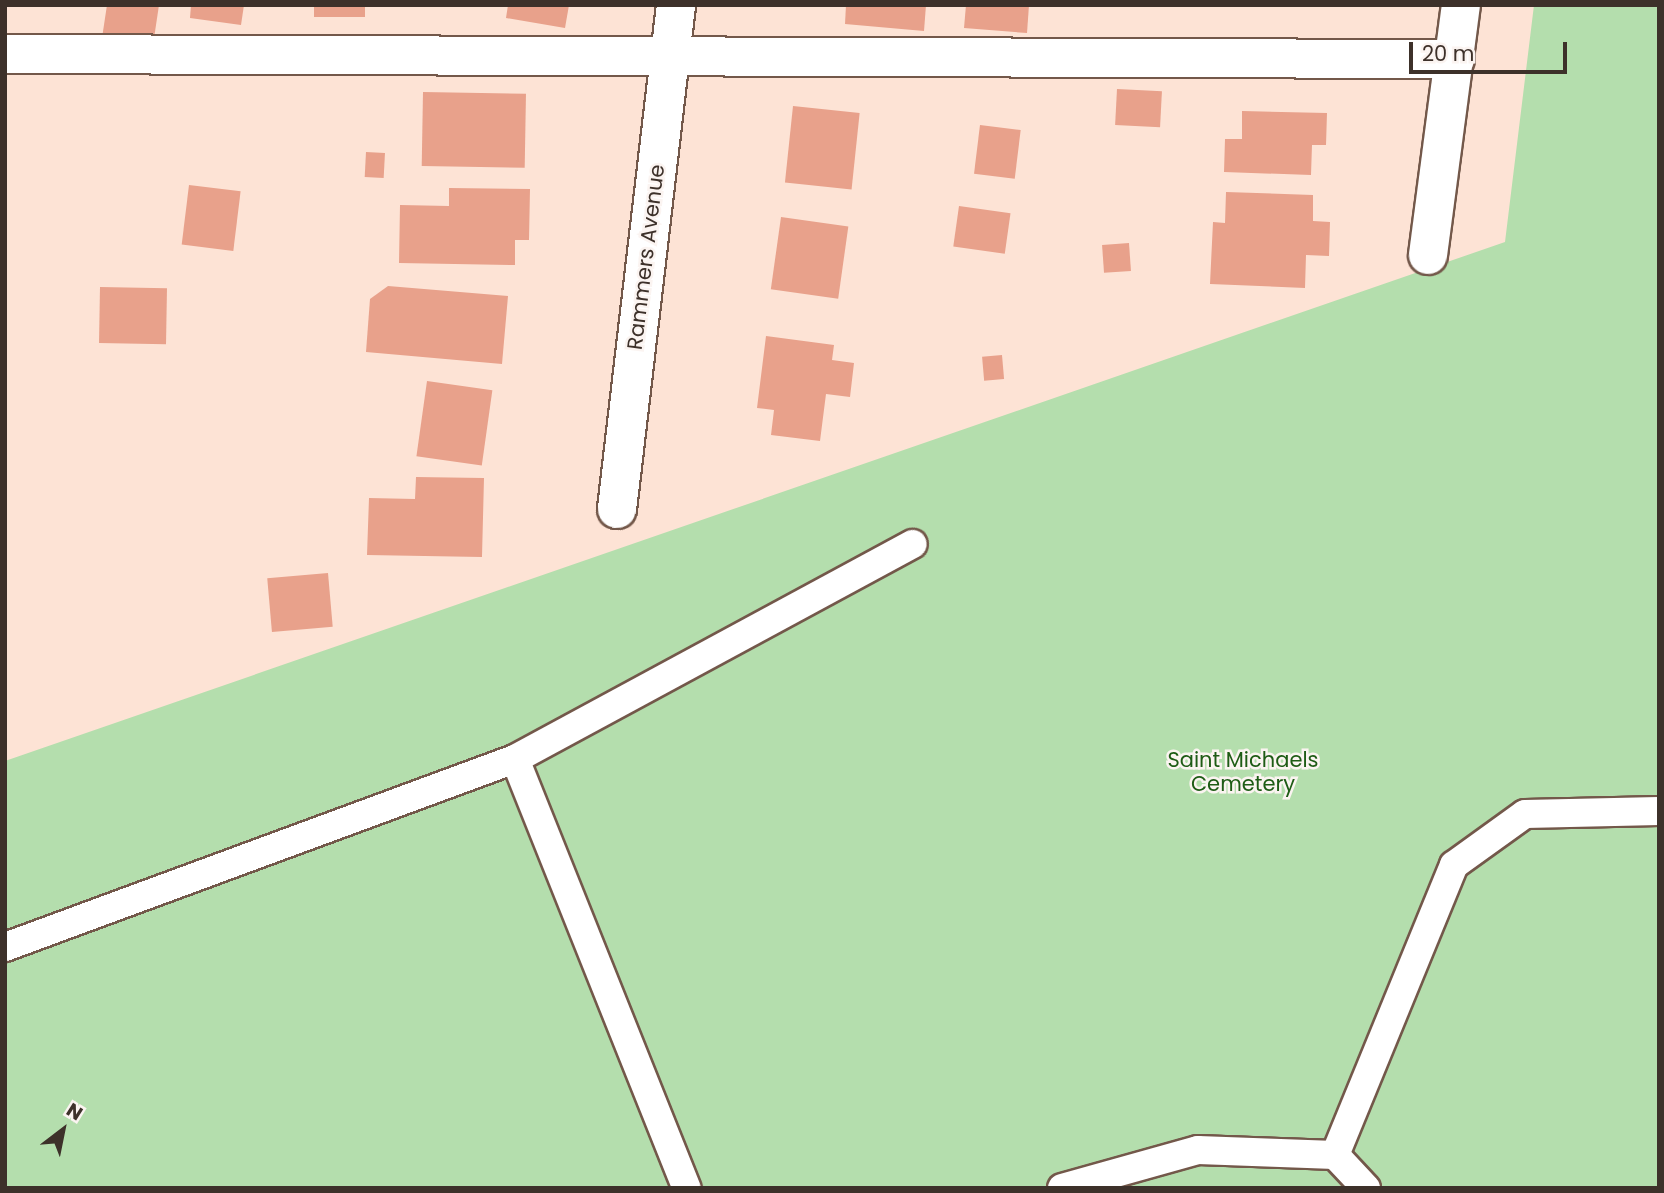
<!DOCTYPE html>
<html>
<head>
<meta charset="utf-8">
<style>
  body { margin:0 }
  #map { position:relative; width:1664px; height:1193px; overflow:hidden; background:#fde3d5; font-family:Poppins,sans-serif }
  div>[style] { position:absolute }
  .green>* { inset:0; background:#b4dead }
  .building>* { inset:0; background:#e8a18b; transform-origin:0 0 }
  .roads { filter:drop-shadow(2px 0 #73584a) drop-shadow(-2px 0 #73584a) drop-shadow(0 2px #73584a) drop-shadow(0 -2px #73584a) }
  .service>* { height:28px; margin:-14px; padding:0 14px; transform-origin:14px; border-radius:14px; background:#fff }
  .minor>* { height:38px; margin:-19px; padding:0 19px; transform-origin:19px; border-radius:19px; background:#fff }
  span { translate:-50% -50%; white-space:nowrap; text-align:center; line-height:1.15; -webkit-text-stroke:5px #fbf4f1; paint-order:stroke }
  .street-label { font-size:21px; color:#3d312a }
  .park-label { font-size:21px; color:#1e5c15 }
  .frame { position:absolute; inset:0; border:7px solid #3d312a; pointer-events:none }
  .north { position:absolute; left:28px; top:1095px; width:70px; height:70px; -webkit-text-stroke:5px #fbf4f1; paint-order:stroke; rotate:32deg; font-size:19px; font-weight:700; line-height:28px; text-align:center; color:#3d312a }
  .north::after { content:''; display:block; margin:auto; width:24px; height:32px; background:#3d312a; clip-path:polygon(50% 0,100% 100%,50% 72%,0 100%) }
  .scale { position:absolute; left:1409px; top:42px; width:158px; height:32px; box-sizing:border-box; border:4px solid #3d312a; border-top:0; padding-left:9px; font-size:21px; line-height:24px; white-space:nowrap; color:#3d312a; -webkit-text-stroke:5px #fbf4f1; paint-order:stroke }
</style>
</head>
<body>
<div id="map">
  <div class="green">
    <div style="clip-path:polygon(1534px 5px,1659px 5px,1659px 1188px,5px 1188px,5px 761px,1505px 242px)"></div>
  </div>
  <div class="building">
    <div style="clip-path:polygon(107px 5px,159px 5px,153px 45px,102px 38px)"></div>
    <div style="clip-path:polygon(191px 5px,244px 5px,241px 25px,190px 18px)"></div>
    <div style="left:314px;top:5px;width:51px;height:12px"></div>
    <div style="clip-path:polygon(508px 5px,569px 5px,565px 28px,506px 18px)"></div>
    <div style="clip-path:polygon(846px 5px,926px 5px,924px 31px,845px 24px)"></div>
    <div style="clip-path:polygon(966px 5px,1029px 5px,1027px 33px,964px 28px)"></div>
    <div style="left:1117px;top:89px;width:45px;height:36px;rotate:3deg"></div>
    <div style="left:423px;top:92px;width:103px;height:74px;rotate:1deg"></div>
    <div style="left:793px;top:106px;width:67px;height:77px;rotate:6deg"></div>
    <div style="clip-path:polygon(1242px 111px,1327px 113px,1326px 145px,1312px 145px,1311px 175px,1224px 172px,1225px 139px,1242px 139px)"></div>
    <div style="left:980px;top:125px;width:41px;height:49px;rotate:7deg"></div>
    <div style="left:366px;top:152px;width:19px;height:25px;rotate:3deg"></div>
    <div style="left:189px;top:185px;width:52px;height:60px;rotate:7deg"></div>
    <div style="clip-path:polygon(449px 188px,530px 189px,529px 240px,515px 240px,515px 265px,399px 263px,400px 205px,449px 206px)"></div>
    <div style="clip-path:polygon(1226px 192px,1313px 195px,1313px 221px,1330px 222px,1329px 256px,1306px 255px,1305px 288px,1210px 284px,1213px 222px,1225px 223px)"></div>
    <div style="left:959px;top:206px;width:52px;height:41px;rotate:8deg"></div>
    <div style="left:781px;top:217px;width:68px;height:73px;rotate:8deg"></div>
    <div style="left:1129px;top:243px;width:28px;height:27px;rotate:86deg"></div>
    <div style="clip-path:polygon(388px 286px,508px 296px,502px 364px,366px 352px,370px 299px)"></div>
    <div style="left:100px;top:287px;width:67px;height:56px;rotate:1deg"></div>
    <div style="clip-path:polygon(766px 336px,834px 345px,832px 360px,854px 363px,850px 397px,826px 394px,820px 441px,771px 435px,774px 410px,757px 408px)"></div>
    <div style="left:1002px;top:355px;width:24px;height:20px;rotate:85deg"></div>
    <div style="left:427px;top:381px;width:66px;height:76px;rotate:8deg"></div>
    <div style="clip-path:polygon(416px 477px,484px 478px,482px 557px,367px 555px,369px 498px,415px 499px)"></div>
    <div style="left:328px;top:573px;width:54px;height:61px;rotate:85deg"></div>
  </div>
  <div class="roads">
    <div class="service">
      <div style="left:515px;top:759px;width:452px;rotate:-28.4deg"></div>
      <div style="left:5px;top:947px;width:544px;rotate:-20.24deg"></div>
      <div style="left:515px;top:759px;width:462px;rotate:68.2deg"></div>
      <div style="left:1062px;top:1188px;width:141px;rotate:-15.6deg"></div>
      <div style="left:1198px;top:1150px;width:137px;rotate:2.1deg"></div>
      <div style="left:1366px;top:1188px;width:45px;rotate:-133.2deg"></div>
      <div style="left:1335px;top:1155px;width:313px;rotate:-67.7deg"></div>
      <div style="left:1454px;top:865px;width:87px;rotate:-35.7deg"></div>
      <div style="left:1525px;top:814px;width:134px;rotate:-1.3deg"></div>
    </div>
    <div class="minor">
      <div style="left:5px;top:54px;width:1450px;rotate:0.2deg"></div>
      <div style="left:1428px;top:255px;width:252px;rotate:-82.5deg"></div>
      <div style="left:617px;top:509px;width:507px;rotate:-83.32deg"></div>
    </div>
  </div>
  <div class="street-label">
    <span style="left:646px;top:257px;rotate:-83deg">Rammers Avenue</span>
  </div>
  <div class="park-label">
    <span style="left:1243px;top:772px">Saint Michaels<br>Cemetery</span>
  </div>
  <div class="frame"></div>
  <div class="north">N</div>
  <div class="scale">20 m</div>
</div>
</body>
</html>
